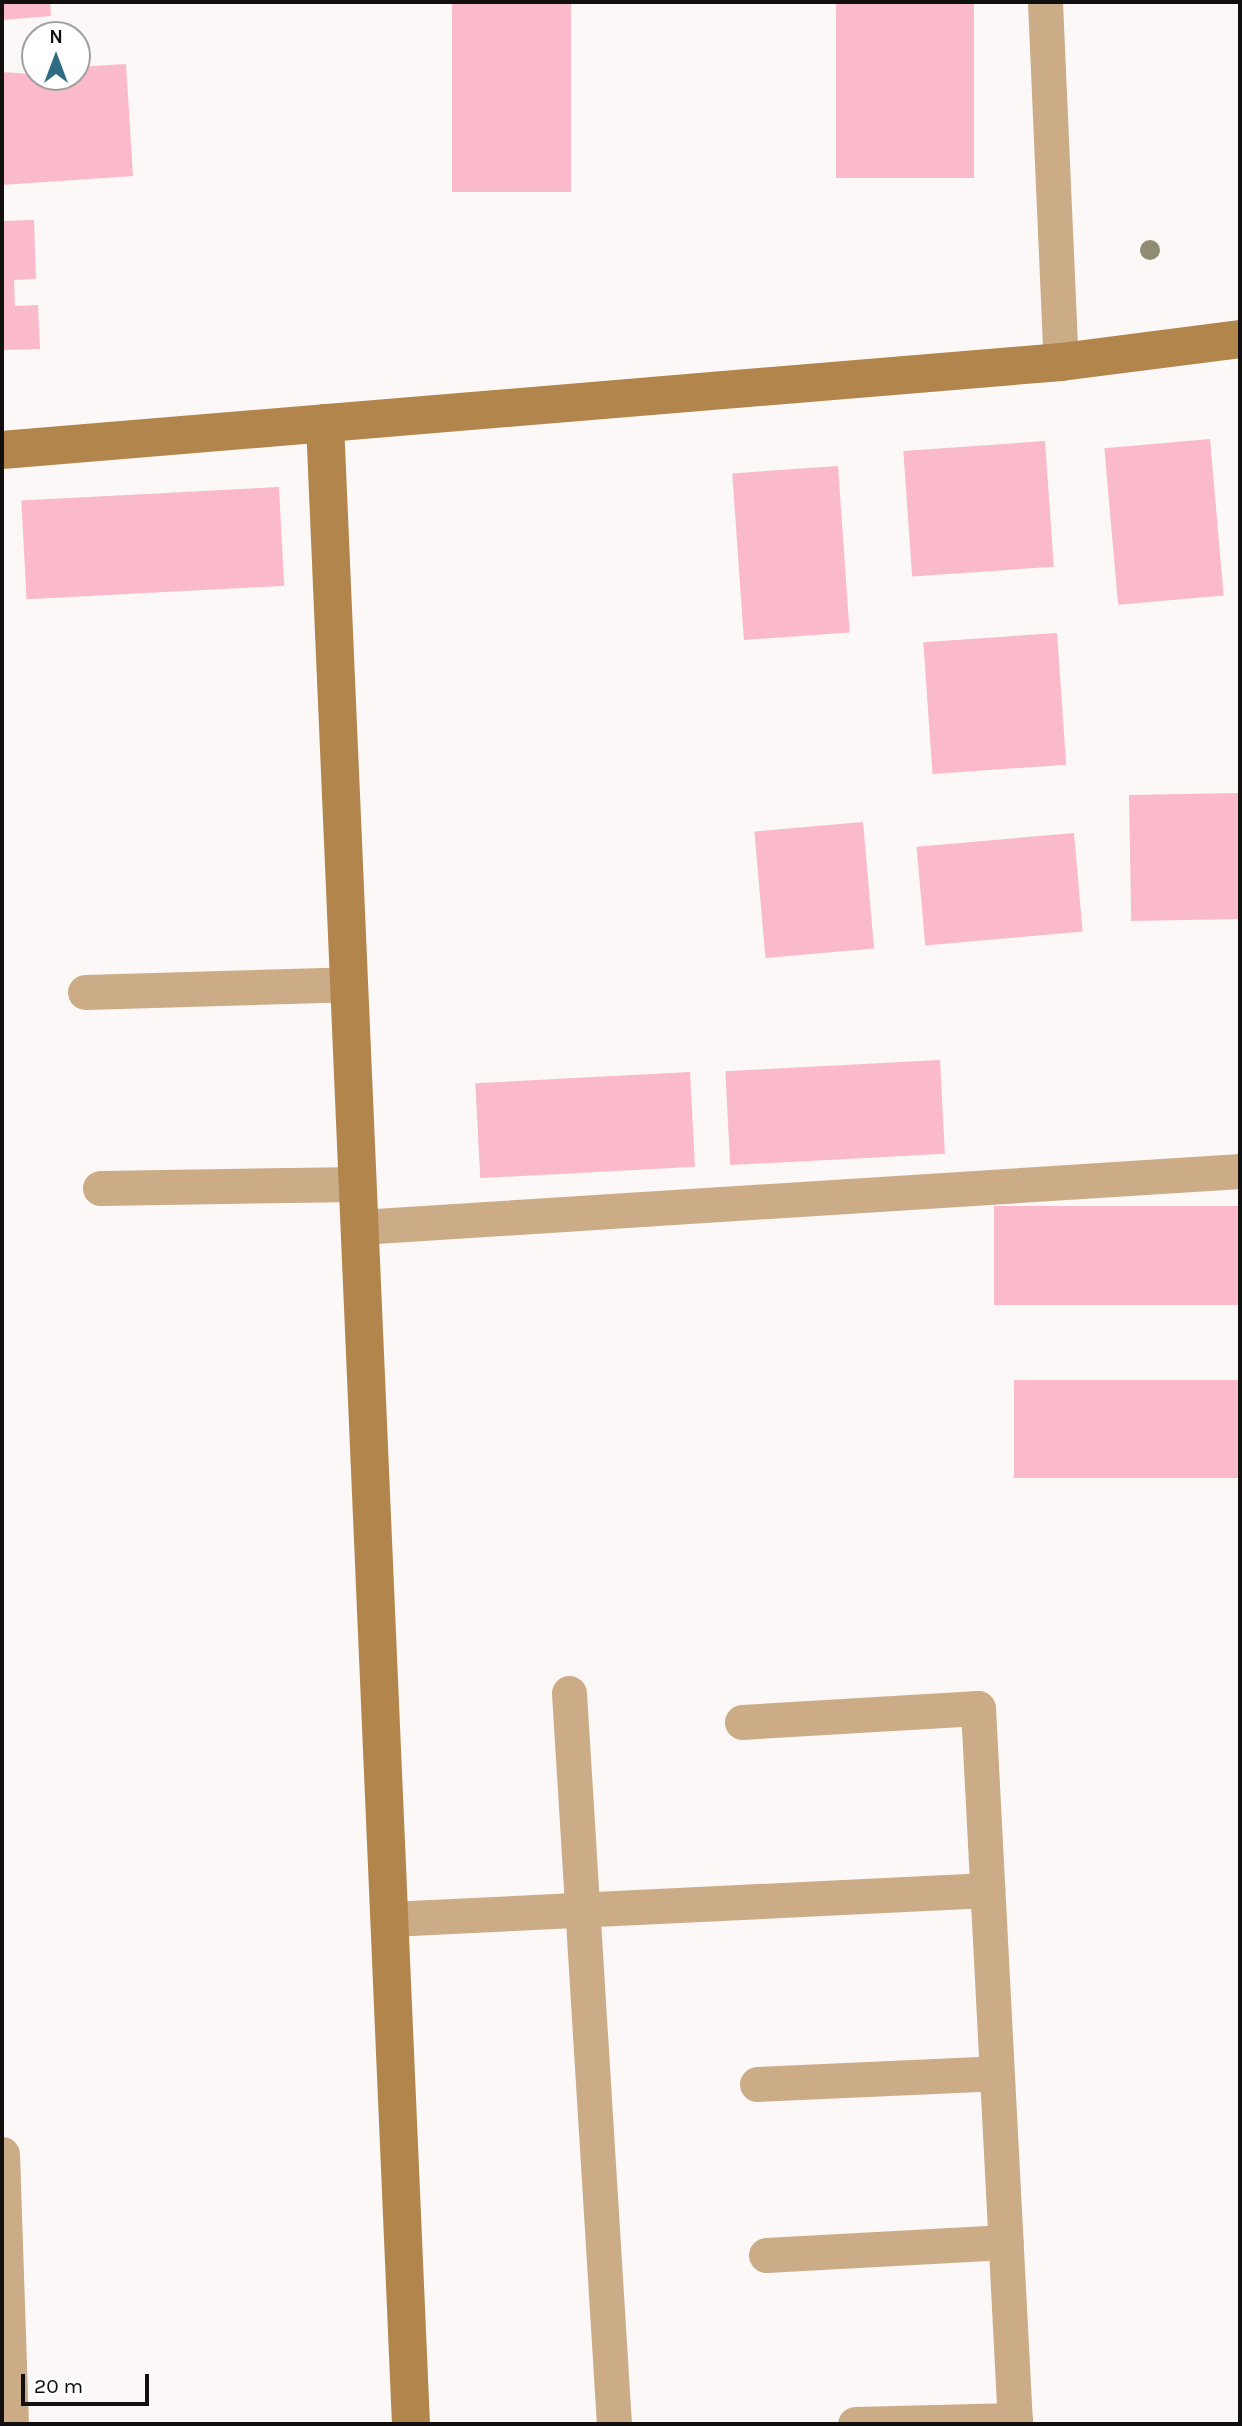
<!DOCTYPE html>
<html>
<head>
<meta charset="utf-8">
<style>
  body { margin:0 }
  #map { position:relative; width:1242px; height:2426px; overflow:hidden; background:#fcf8f7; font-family:Karla,sans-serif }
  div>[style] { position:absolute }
  .building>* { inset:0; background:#fabaca; transform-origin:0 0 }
  .street>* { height:35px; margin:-17.5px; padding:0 17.5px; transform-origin:17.5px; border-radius:17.5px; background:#cbac87 }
  .secondary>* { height:38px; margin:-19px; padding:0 19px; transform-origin:19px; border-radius:19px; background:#b2854c }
  .trees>* { width:20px; height:20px; margin:-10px; border-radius:50%; background:#8f8c71 }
  span { translate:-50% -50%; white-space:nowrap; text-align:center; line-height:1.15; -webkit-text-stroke:7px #fff; paint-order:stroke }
  .frame { position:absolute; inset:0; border:4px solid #11100f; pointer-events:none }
  .north { position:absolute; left:21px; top:21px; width:70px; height:70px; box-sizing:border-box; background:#fff; border:2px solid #a09f9f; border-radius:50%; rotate:0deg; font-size:19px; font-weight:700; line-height:28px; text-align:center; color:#11100f }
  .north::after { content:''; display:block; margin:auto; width:24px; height:32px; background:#2e6c82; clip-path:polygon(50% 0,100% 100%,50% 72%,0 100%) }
  .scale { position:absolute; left:21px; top:2374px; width:128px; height:32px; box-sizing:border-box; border:4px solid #11100f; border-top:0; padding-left:9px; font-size:21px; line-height:24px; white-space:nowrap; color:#11100f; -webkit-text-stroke:5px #fff; paint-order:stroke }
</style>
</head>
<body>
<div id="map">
  <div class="building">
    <div style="clip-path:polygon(2px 2px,50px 2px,51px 16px,2px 20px)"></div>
    <div style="left:452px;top:2px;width:119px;height:190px"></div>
    <div style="left:836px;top:2px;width:138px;height:176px"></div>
    <div style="clip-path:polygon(126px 64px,133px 176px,2px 185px,2px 72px,77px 77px,77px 67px)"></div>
    <div style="clip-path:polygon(34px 220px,36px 279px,14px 280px,15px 306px,38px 305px,40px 349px,2px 350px,2px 221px)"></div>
    <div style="left:1210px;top:439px;width:157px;height:106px;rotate:85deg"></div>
    <div style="left:1045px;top:441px;width:126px;height:142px;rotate:86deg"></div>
    <div style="left:838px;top:466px;width:167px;height:106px;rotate:86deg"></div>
    <div style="left:279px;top:487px;width:99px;height:258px;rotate:87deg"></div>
    <div style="left:1057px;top:633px;width:132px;height:134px;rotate:86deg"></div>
    <div style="left:1238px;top:793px;width:126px;height:109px;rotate:89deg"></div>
    <div style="left:863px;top:822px;width:127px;height:109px;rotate:85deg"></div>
    <div style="left:1074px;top:833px;width:99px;height:158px;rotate:85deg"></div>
    <div style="left:940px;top:1060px;width:94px;height:215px;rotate:87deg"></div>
    <div style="left:690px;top:1072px;width:95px;height:215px;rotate:87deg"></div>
    <div style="left:1240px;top:1206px;width:99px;height:246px;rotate:90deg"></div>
    <div style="left:1240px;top:1380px;width:98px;height:226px;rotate:90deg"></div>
  </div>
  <div class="street">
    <div style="left:1045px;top:2px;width:360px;rotate:87.5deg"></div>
    <div style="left:85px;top:992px;width:264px;rotate:-1.7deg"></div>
    <div style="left:100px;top:1188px;width:258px;rotate:-0.9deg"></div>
    <div style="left:360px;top:1227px;width:882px;rotate:-3.64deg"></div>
    <div style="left:569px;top:1693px;width:732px;rotate:86.48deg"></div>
    <div style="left:742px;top:1722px;width:236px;rotate:-3.4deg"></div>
    <div style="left:978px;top:1708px;width:717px;rotate:87.04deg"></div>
    <div style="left:390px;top:1919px;width:598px;rotate:-2.78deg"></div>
    <div style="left:757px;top:2084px;width:239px;rotate:-2.6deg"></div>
    <div style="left:2px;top:2154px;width:270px;rotate:88.1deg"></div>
    <div style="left:766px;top:2255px;width:240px;rotate:-3.1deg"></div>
    <div style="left:855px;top:2424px;width:160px;rotate:-1.4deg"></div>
  </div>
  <div class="secondary">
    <div style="left:325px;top:423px;width:2003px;rotate:87.54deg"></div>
    <div style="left:2px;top:450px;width:1063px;rotate:-4.75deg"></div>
    <div style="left:1061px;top:362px;width:180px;rotate:-7.3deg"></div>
  </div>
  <div class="trees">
    <div style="left:1150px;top:250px"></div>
  </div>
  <div class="frame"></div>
  <div class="north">N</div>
  <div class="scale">20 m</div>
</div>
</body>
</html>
